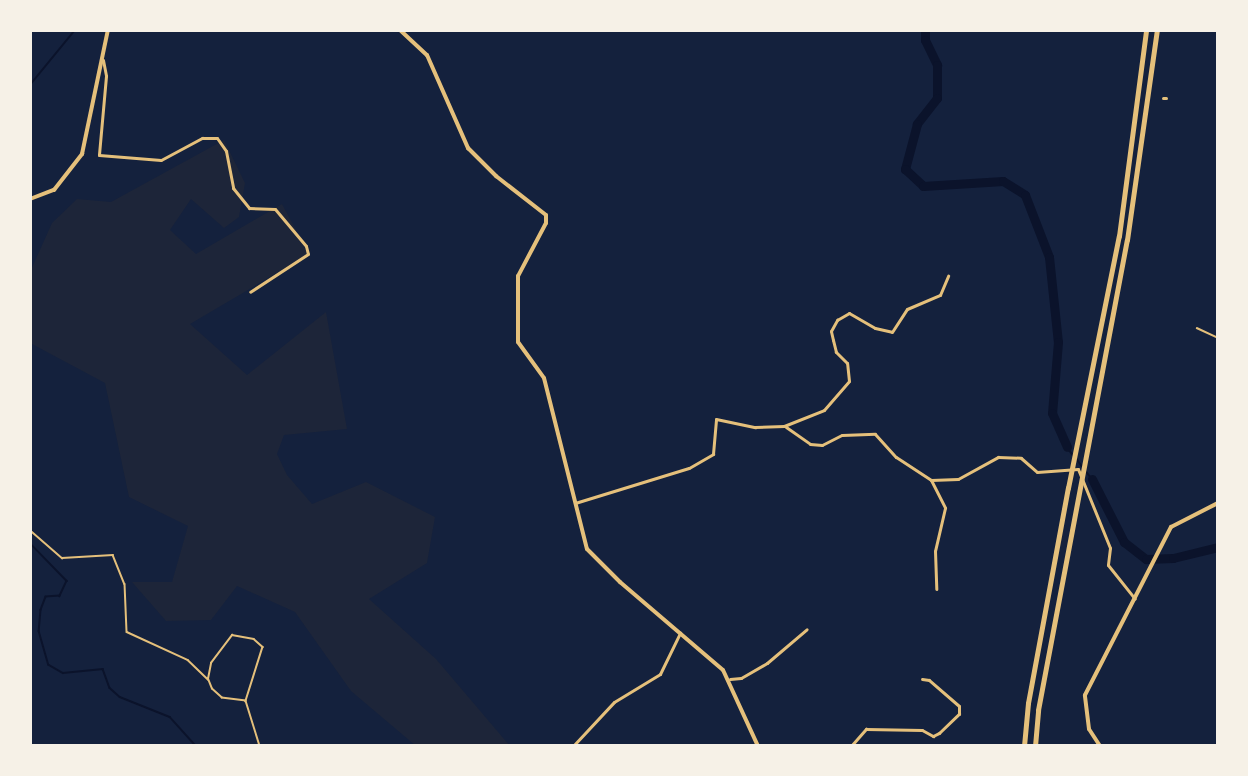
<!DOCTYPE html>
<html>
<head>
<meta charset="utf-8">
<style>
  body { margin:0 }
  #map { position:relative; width:1248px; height:776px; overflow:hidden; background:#14213d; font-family:Raleway,sans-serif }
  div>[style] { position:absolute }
  .green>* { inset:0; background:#1d2539 }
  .stream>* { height:1.5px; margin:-0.75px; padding:0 0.75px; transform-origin:0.75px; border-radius:0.75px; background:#0b132b }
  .river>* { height:9px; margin:-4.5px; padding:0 4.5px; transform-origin:4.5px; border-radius:4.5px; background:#0b132b }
  .service>* { height:1.5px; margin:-0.75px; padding:0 0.75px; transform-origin:0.75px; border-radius:0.75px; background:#e5c07b }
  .minor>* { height:3px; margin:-1.5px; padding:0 1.5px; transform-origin:1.5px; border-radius:1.5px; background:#e5c07b }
  .tertiary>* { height:4px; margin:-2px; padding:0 2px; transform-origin:2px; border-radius:2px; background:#e5c07b }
  .motorway>* { height:5px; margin:-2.5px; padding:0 2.5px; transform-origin:2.5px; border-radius:2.5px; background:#e5c07b }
  span { translate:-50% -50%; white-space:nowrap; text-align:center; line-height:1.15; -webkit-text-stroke:4.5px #f6f1e7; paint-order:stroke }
  .frame { position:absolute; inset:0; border:32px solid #f6f1e7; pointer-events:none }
</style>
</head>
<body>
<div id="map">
  <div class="green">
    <div style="clip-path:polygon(224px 140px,245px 183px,239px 217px,224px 228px,191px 199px,170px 230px,196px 254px,282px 204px,309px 254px,190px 324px,247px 375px,326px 312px,347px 429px,284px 435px,277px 454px,287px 475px,312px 504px,366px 482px,435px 517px,427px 563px,369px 599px,436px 659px,510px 746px,416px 746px,351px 691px,295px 612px,237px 586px,211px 620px,166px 621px,132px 582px,172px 582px,188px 526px,129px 497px,105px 383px,32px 344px,30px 272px,52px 223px,77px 199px,111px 202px)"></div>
  </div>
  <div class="stream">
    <div style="left:30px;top:85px;width:71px;rotate:-50.7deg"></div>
    <div style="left:1067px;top:447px;width:10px;rotate:53deg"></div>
    <div style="left:1076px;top:458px;width:10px;rotate:53deg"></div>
    <div style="left:1085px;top:470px;width:11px;rotate:52deg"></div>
    <div style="left:30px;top:543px;width:53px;rotate:45.8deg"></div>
    <div style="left:67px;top:581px;width:17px;rotate:115deg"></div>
    <div style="left:60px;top:596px;width:14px;rotate:176deg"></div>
    <div style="left:46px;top:597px;width:14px;rotate:111deg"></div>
    <div style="left:41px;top:610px;width:21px;rotate:95deg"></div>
    <div style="left:39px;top:631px;width:35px;rotate:74deg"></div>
    <div style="left:49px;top:665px;width:16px;rotate:30deg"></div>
    <div style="left:63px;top:673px;width:40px;rotate:-5.7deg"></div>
    <div style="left:103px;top:669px;width:20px;rotate:70deg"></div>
    <div style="left:110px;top:688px;width:13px;rotate:42deg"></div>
    <div style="left:120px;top:697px;width:54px;rotate:21.8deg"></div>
    <div style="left:170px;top:717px;width:39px;rotate:48deg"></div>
  </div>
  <div class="river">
    <div style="left:925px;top:30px;width:10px;rotate:90deg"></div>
    <div style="left:925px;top:40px;width:28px;rotate:64deg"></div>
    <div style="left:937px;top:65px;width:33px;rotate:90deg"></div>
    <div style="left:937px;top:98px;width:33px;rotate:128deg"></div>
    <div style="left:917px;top:124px;width:47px;rotate:104.9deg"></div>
    <div style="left:905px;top:169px;width:25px;rotate:43deg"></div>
    <div style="left:923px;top:186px;width:80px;rotate:-3.6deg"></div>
    <div style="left:1003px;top:181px;width:26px;rotate:32deg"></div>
    <div style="left:1025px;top:195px;width:66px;rotate:68.8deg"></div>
    <div style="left:1049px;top:257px;width:85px;rotate:84deg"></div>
    <div style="left:1058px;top:342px;width:71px;rotate:94.8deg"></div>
    <div style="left:1052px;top:413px;width:37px;rotate:66deg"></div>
    <div style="left:1092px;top:479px;width:71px;rotate:63.1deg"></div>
    <div style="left:1124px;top:542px;width:28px;rotate:38deg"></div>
    <div style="left:1146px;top:559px;width:27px;rotate:-2deg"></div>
    <div style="left:1173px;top:558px;width:46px;rotate:-13.7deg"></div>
  </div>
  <div class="service">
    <div style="left:1197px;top:328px;width:23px;rotate:25deg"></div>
    <div style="left:30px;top:530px;width:43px;rotate:41.2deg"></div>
    <div style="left:62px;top:558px;width:51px;rotate:-3.4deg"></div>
    <div style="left:113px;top:555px;width:31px;rotate:68deg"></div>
    <div style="left:125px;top:584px;width:48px;rotate:87.6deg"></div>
    <div style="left:127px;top:632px;width:67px;rotate:24.7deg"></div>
    <div style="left:188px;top:660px;width:28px;rotate:44deg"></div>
    <div style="left:246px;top:701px;width:24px;rotate:-173deg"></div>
    <div style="left:222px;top:698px;width:13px;rotate:-138deg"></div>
    <div style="left:212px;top:689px;width:11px;rotate:-112deg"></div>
    <div style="left:208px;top:679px;width:16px;rotate:-79deg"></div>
    <div style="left:211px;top:663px;width:35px;rotate:-53deg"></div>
    <div style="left:232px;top:635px;width:22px;rotate:10deg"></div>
    <div style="left:254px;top:639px;width:12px;rotate:42deg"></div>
    <div style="left:263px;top:647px;width:57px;rotate:107.5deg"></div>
    <div style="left:246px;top:701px;width:47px;rotate:72.7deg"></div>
    <div style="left:30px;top:744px;width:3px;rotate:45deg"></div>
  </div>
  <div class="minor">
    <div style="left:103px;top:60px;width:16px;rotate:79deg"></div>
    <div style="left:106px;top:76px;width:79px;rotate:95.1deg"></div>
    <div style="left:99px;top:155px;width:62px;rotate:4.6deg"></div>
    <div style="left:161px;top:160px;width:47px;rotate:-28.2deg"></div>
    <div style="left:202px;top:138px;width:15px"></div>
    <div style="left:217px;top:138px;width:16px;rotate:55deg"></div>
    <div style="left:226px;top:151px;width:38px;rotate:79deg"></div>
    <div style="left:233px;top:188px;width:26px;rotate:51deg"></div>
    <div style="left:249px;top:208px;width:26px;rotate:2deg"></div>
    <div style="left:275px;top:209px;width:48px;rotate:50deg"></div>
    <div style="left:306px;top:246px;width:8px;rotate:76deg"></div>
    <div style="left:308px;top:254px;width:69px;rotate:146.8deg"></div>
    <div style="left:1163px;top:98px;width:3px"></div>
    <div style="left:786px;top:427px;width:29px;rotate:35deg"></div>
    <div style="left:810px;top:444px;width:12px;rotate:5deg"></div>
    <div style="left:822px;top:445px;width:22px;rotate:-27deg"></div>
    <div style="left:842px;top:435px;width:33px;rotate:-2deg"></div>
    <div style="left:875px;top:434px;width:31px;rotate:48deg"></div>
    <div style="left:896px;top:457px;width:42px;rotate:33.3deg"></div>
    <div style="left:931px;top:480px;width:27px;rotate:-2deg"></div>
    <div style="left:958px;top:479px;width:46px;rotate:-28.8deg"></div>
    <div style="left:998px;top:457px;width:23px;rotate:2deg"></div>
    <div style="left:1021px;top:458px;width:21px;rotate:41deg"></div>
    <div style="left:1037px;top:472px;width:41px;rotate:-4.2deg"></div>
    <div style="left:1078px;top:469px;width:85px;rotate:67.9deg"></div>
    <div style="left:1110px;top:548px;width:17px;rotate:97deg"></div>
    <div style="left:1108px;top:565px;width:43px;rotate:51.5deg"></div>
    <div style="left:931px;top:480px;width:31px;rotate:63deg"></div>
    <div style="left:945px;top:508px;width:44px;rotate:103.1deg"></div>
    <div style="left:935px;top:551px;width:38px;rotate:88deg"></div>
    <div style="left:575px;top:503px;width:119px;rotate:-17.1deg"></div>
    <div style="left:689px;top:468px;width:28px;rotate:-30deg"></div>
    <div style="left:713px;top:454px;width:35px;rotate:-85deg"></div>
    <div style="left:716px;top:419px;width:40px;rotate:12deg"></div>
    <div style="left:755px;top:427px;width:29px;rotate:-2deg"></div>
    <div style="left:784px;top:426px;width:43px;rotate:-21.8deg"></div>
    <div style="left:824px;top:410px;width:38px;rotate:-49deg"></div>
    <div style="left:849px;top:381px;width:18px;rotate:-96deg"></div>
    <div style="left:847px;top:363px;width:16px;rotate:-135deg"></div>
    <div style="left:836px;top:352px;width:12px;rotate:-104deg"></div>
    <div style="left:833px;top:340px;width:9px;rotate:-103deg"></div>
    <div style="left:831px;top:331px;width:13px;rotate:-61deg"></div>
    <div style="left:837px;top:320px;width:14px;rotate:-30deg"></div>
    <div style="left:849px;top:313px;width:30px;rotate:30deg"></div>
    <div style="left:875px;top:328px;width:17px;rotate:13deg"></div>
    <div style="left:892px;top:332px;width:27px;rotate:-57deg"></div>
    <div style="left:907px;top:309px;width:36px;rotate:-23deg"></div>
    <div style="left:940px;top:295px;width:21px;rotate:-67deg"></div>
    <div style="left:730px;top:679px;width:11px;rotate:-5deg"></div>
    <div style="left:741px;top:678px;width:30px;rotate:-30deg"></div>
    <div style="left:767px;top:663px;width:52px;rotate:-40.4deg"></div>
    <div style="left:573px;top:746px;width:60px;rotate:-47deg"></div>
    <div style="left:614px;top:702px;width:54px;rotate:-31.3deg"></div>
    <div style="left:660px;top:674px;width:46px;rotate:-64deg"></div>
    <div style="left:851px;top:746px;width:23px;rotate:-49deg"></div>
    <div style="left:866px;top:729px;width:56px;rotate:1deg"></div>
    <div style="left:922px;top:730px;width:13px;rotate:29deg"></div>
    <div style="left:933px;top:736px;width:7px;rotate:-27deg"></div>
    <div style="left:939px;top:733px;width:28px;rotate:-44deg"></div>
    <div style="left:959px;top:714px;width:8px;rotate:-90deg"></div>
    <div style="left:959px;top:706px;width:40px;rotate:-139deg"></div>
    <div style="left:929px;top:680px;width:7px;rotate:-172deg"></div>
  </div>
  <div class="tertiary">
    <div style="left:400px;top:30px;width:37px;rotate:43deg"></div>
    <div style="left:427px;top:55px;width:102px;rotate:66.2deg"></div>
    <div style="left:468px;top:148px;width:40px;rotate:45deg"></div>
    <div style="left:496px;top:176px;width:63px;rotate:38deg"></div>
    <div style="left:546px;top:215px;width:8px;rotate:90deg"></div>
    <div style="left:546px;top:223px;width:60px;rotate:117.8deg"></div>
    <div style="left:518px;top:276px;width:66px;rotate:90deg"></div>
    <div style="left:518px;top:342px;width:44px;rotate:54.2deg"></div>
    <div style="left:544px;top:378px;width:176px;rotate:75.9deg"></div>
    <div style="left:587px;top:549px;width:47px;rotate:45deg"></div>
    <div style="left:620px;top:582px;width:135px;rotate:40.5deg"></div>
    <div style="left:723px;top:670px;width:84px;rotate:65.3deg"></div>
    <div style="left:30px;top:199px;width:26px;rotate:-21deg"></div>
    <div style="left:54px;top:190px;width:46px;rotate:-52.1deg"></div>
    <div style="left:82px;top:154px;width:127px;rotate:-78.2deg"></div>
    <div style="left:1100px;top:746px;width:20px;rotate:-123deg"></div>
    <div style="left:1089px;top:729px;width:34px;rotate:-97deg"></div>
    <div style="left:1085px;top:695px;width:189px;rotate:-62.9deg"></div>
    <div style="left:1171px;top:527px;width:53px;rotate:-27.1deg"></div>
  </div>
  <div class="motorway">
    <div style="left:1024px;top:746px;width:43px;rotate:-84.7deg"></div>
    <div style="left:1028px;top:703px;width:219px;rotate:-79.5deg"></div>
    <div style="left:1068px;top:488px;width:257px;rotate:-78.6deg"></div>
    <div style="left:1119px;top:236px;width:208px;rotate:-82.5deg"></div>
    <div style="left:1035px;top:746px;width:36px;rotate:-85deg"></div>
    <div style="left:1038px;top:710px;width:478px;rotate:-79.3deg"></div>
    <div style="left:1127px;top:240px;width:212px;rotate:-81.9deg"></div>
  </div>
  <div class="frame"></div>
</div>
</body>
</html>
